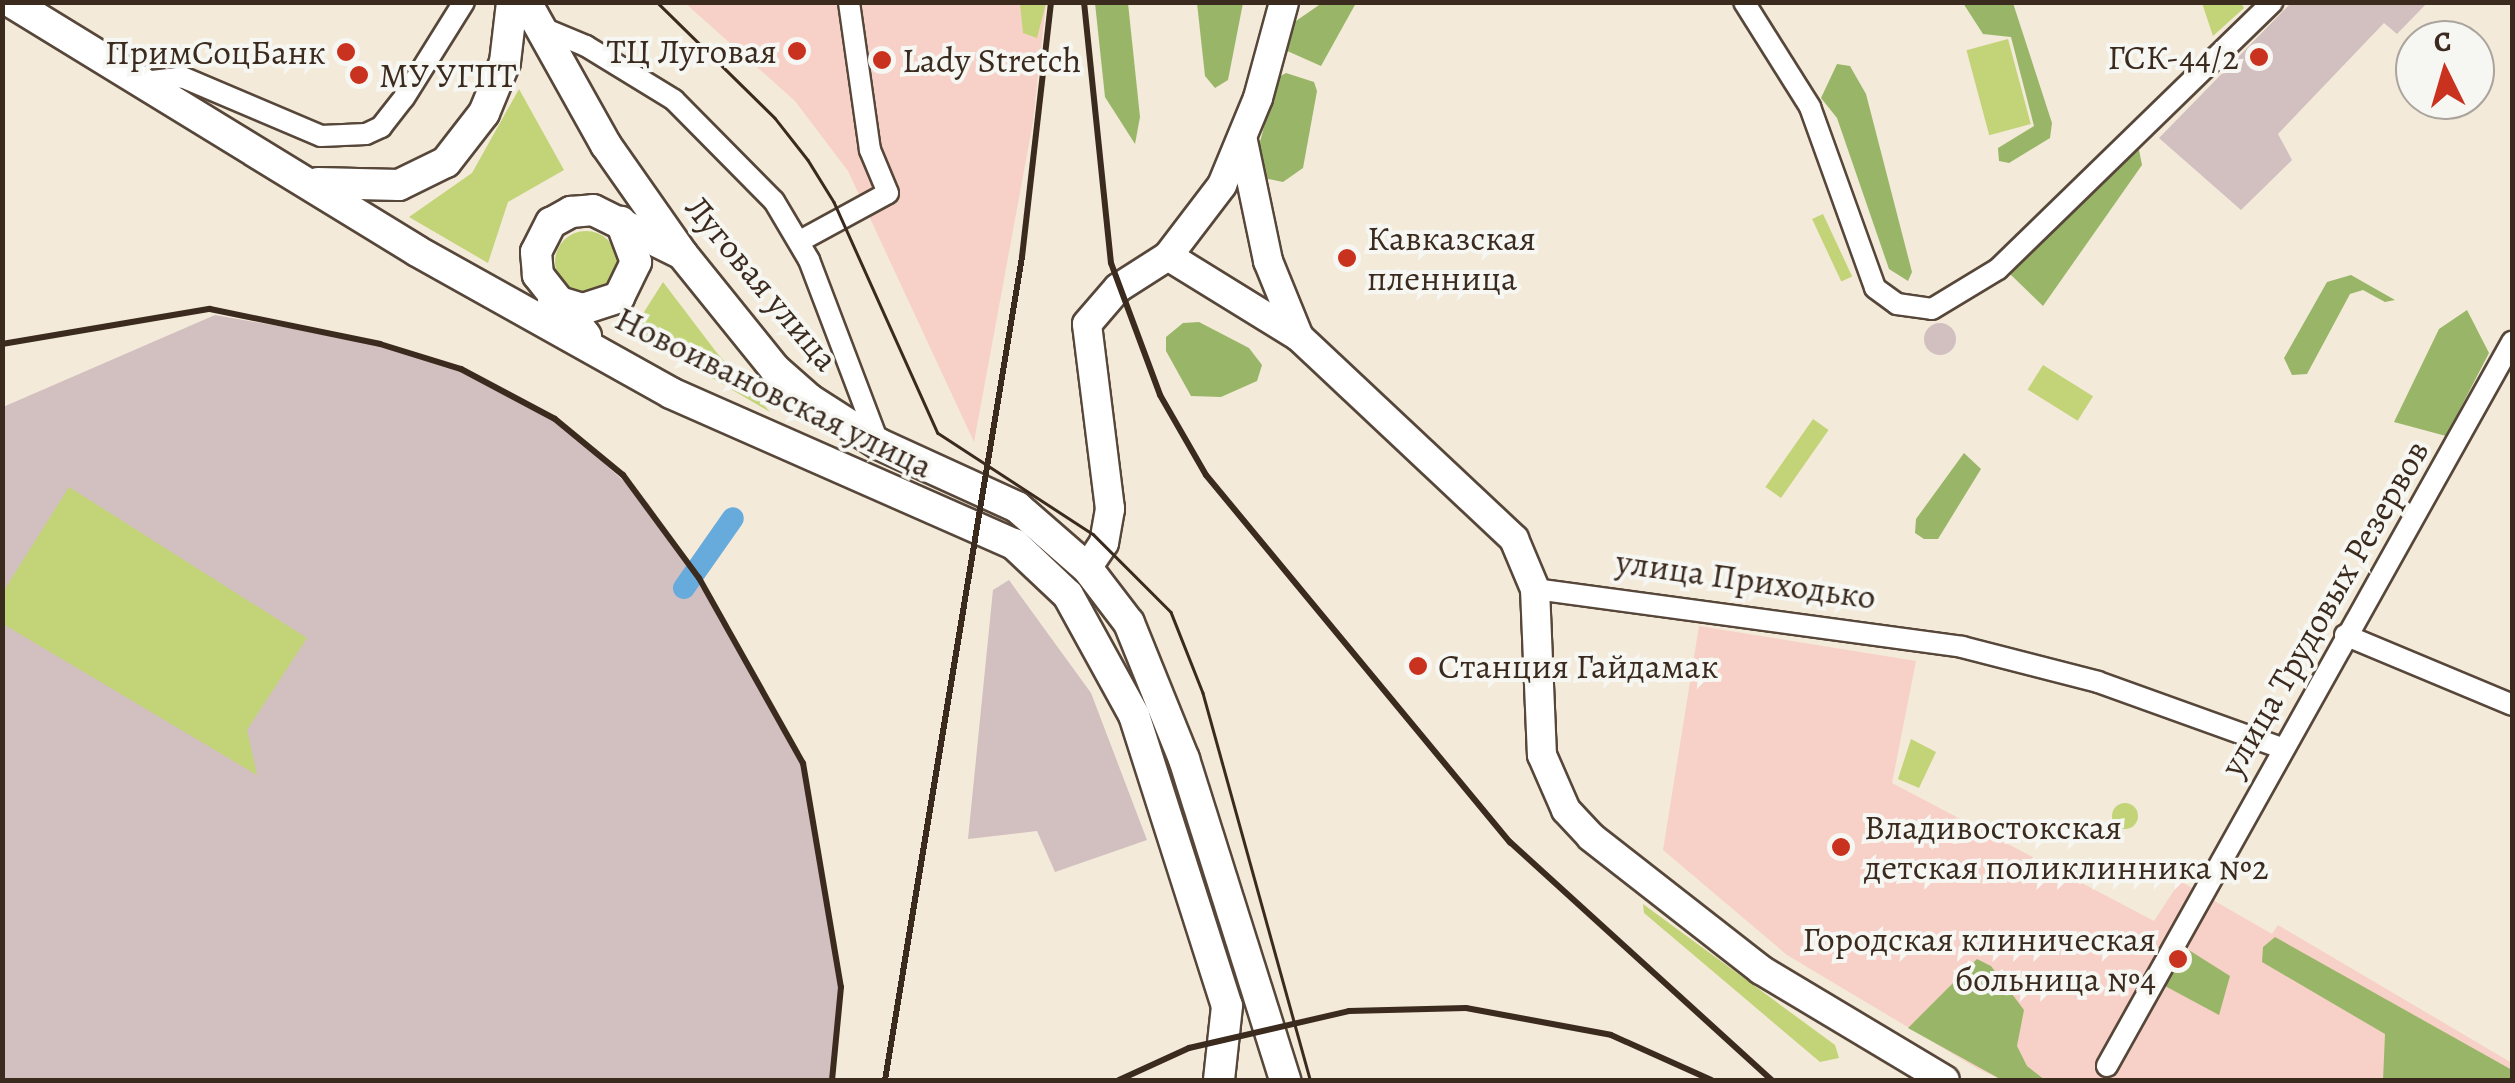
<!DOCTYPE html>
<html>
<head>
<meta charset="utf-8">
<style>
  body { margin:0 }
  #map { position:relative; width:2515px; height:1083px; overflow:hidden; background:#f3ead9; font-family:Alegreya,serif }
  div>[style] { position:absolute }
  .built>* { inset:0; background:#f7d1c7 }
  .industrial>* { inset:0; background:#d2bfc0 }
  .round { border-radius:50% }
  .green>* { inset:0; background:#c2d477; transform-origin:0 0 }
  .forest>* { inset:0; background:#99b668 }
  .canal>* { height:22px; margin:-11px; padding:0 11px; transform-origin:11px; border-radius:11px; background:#67abdc }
  .roads { filter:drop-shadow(2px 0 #57473a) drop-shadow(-2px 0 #57473a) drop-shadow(0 2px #57473a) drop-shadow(0 -2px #57473a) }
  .street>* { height:20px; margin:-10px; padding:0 10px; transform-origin:10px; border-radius:10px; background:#fff }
  .secondary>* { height:28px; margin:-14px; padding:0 14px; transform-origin:14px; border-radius:14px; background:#fff }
  .primary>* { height:30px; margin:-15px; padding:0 15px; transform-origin:15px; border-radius:15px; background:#fff }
  .tram>* { height:2.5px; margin:-1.25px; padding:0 1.25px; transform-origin:1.25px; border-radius:1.25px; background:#3b2a1e }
  .rail>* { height:6px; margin:-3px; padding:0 3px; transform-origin:3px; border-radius:3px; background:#3b2a1e }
  .dots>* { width:28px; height:28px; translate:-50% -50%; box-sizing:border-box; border:5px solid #f6f6f2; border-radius:50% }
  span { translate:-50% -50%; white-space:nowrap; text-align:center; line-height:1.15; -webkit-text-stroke:8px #f6f6f2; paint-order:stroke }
  .poi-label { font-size:35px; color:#3b2a1e }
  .right { translate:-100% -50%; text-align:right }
  .left { translate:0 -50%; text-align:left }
  .street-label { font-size:35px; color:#3b2a1e }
  .frame { position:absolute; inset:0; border:5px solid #3b2a1e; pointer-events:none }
  .north { position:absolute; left:2395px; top:20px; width:100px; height:100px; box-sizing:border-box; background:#f6f6f2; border:2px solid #aba49d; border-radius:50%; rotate:355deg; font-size:28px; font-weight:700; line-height:40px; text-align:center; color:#3b2a1e }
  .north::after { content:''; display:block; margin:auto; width:35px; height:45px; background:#c8321e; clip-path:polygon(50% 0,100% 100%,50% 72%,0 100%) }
</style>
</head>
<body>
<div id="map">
  <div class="built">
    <div style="clip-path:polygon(685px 3px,1046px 3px,1033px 122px,974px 442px,848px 171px,795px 101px)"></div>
    <div style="clip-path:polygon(1699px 626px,1916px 661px,1892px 783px,2154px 921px,2180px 881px,2272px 934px,2278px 925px,2512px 1063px,2512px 1080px,2002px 1080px,1978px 1069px,1787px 955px,1663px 850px)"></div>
  </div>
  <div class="industrial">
    <div style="clip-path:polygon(2291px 3px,2427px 3px,2397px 34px,2384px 23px,2278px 134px,2292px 160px,2241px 210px,2159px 138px)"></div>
    <div style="clip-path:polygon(215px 315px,380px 344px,461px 369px,555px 419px,648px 503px,732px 632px,803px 763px,841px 987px,832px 1080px,3px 1080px,3px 407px)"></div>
    <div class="round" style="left:1924px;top:323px;width:32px;height:32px"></div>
    <div style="clip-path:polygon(1009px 580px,1091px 693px,1147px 840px,1055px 872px,1037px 831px,968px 839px,993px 590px)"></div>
  </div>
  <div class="green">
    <div style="clip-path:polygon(1020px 3px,1046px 3px,1037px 38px,1023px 33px)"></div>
    <div style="clip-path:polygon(2202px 3px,2241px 3px,2244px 8px,2213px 36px)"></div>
    <div style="left:2008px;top:39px;width:88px;height:43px;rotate:75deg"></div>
    <div style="clip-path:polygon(519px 89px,564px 170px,508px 202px,488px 263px,409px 217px,472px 173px)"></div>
    <div style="left:1823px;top:214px;width:69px;height:12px;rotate:65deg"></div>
    <div class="round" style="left:555px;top:231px;width:62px;height:62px"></div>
    <div style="clip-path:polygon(663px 282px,717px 353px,770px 412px,632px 331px)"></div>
    <div style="left:2043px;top:365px;width:59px;height:29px;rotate:32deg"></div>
    <div style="left:1813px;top:419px;width:19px;height:83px;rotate:35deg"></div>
    <div style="clip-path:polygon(69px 487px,307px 638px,247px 730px,257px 775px,3px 624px,3px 592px)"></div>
    <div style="clip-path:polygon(1911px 739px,1936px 752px,1919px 788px,1898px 779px)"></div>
    <div class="round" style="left:2112px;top:803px;width:26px;height:26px"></div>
    <div style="clip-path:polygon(1643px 904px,1835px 1045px,1839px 1058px,1820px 1062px,1644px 913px)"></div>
  </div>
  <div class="forest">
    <div style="clip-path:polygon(1095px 3px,1128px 3px,1140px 117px,1135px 144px,1105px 97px)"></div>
    <div style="clip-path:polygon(1197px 3px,1243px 3px,1228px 80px,1215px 88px,1205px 76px)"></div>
    <div style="clip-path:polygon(1322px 3px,1356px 3px,1321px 66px,1285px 50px,1293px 23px)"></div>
    <div style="clip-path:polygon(1963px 3px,2013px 3px,2052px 123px,2050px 138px,2009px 163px,1999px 161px,1998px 148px,2034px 126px,2011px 37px,1983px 34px)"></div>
    <div style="clip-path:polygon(1837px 64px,1850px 66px,1866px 94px,1912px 272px,1908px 281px,1889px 269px,1837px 118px,1821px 98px)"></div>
    <div style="clip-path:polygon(1286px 73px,1314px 82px,1317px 91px,1303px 168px,1283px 182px,1264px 178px,1257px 153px,1277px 78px)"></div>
    <div style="clip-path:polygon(2138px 145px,2142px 165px,2043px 306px,2008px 272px)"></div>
    <div style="clip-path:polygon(2351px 275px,2395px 300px,2385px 302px,2363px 290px,2350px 294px,2307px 374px,2292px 375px,2284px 358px,2327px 282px)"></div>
    <div style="clip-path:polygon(2467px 310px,2489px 353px,2446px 436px,2394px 422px,2439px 329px)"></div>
    <div style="clip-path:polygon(1199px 322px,1249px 348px,1262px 365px,1257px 381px,1221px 397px,1191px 396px,1166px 351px,1166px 337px,1183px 323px)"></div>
    <div style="clip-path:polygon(1964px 453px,1981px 469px,1938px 539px,1924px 539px,1915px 533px,1916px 519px)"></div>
    <div style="clip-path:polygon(2275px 937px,2512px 1070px,2512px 1080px,2383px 1080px,2385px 1034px,2262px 962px,2263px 947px)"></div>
    <div style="clip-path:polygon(2173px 940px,2230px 976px,2219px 1015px,2152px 979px)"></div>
    <div style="clip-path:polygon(1977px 959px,1991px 966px,2024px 1010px,2017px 1046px,2027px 1066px,2045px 1080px,2002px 1080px,1908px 1028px)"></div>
  </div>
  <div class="canal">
    <div style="left:684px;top:588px;width:85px;rotate:-55deg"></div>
  </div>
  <div class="roads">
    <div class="street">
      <div style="left:1744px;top:2px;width:124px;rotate:57.8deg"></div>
      <div style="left:1810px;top:107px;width:192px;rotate:70.2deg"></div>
      <div style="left:1875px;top:288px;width:27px;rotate:36deg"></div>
      <div style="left:1897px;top:304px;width:35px;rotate:8deg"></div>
      <div style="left:1932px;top:309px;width:77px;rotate:-31.2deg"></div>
      <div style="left:1998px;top:269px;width:383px;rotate:-44.2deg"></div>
      <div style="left:538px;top:26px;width:52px;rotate:22.6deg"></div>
      <div style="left:586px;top:46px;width:103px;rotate:31.5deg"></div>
      <div style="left:674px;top:100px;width:142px;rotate:45.3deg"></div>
      <div style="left:774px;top:201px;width:69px;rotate:59.3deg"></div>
      <div style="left:809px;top:260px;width:195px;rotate:69.2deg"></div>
      <div style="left:144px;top:82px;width:38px;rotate:-7deg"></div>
      <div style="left:182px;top:77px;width:151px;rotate:23deg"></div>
      <div style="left:321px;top:136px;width:45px;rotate:-2.5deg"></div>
      <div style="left:366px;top:134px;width:17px;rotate:-25deg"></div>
      <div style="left:381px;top:127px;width:37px;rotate:-52deg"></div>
      <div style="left:404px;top:98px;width:113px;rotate:-58deg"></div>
      <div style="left:800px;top:241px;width:100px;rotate:-28.6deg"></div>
      <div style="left:888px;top:193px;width:47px;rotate:-112.7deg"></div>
      <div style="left:870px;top:150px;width:149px;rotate:-98.1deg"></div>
      <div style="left:1535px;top:589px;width:431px;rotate:7.7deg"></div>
      <div style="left:1962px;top:647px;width:140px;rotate:14.4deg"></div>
      <div style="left:2098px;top:682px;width:195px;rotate:19.8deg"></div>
      <div style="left:2345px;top:635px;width:181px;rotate:22.7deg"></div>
      <div style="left:2107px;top:1066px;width:830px;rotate:-60.78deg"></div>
    </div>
    <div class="secondary">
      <div style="left:1243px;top:141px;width:123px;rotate:78.2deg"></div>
      <div style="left:1268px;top:261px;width:82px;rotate:67.8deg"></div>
      <div style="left:1168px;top:256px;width:154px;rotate:31.7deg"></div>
      <div style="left:1299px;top:337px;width:295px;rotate:43.2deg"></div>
      <div style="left:1514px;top:539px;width:54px;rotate:67.2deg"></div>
      <div style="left:1535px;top:589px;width:166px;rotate:87.6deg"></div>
      <div style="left:1542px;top:755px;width:60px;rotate:66.4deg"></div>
      <div style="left:1566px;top:810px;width:37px;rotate:47deg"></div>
      <div style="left:1591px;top:837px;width:216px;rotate:38deg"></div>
      <div style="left:1761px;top:970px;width:214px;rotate:30.9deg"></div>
      <div style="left:1087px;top:568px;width:30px;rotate:-56deg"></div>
      <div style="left:1104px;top:543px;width:35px;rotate:-80deg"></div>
      <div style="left:1110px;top:509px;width:186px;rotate:-97.1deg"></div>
      <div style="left:1087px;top:324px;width:48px;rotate:-49.3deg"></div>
      <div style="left:1118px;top:288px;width:59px;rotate:-32.6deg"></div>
      <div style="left:1168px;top:256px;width:89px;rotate:-52.7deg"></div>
      <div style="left:1222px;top:185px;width:94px;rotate:-67.5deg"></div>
      <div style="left:1258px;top:98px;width:99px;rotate:-74.8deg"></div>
    </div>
    <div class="primary">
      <div style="left:11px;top:2px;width:476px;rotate:31.5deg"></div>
      <div style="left:417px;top:251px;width:291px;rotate:29.2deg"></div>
      <div style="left:671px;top:393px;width:375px;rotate:23.8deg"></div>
      <div style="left:1014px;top:544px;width:74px;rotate:43.4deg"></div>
      <div style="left:1068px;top:595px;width:137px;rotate:61.2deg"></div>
      <div style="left:1134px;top:715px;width:305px;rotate:72.3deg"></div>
      <div style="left:1227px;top:1006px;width:74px;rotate:96.2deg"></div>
      <div style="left:526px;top:2px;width:164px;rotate:60.8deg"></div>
      <div style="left:606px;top:145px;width:134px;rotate:55deg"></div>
      <div style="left:683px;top:255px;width:146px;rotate:51.1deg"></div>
      <div style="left:775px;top:369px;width:45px;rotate:41.4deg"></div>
      <div style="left:809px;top:399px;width:83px;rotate:32.7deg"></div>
      <div style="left:879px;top:444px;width:152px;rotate:24.5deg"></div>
      <div style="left:1017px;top:507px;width:93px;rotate:41.1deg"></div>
      <div style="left:1087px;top:568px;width:69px;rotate:52.6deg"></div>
      <div style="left:1129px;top:623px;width:147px;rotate:68deg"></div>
      <div style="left:1184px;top:759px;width:337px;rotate:72.5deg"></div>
      <div style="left:318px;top:183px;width:81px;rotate:1.4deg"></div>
      <div style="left:399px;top:185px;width:52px;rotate:-26.1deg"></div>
      <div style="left:446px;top:162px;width:62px;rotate:-52.2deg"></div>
      <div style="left:484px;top:113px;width:55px;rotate:-67.6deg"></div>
      <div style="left:505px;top:62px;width:60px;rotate:-83.3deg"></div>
      <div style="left:553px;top:300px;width:31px;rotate:17deg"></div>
      <div style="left:583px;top:309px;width:38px;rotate:-18deg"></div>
      <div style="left:619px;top:297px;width:39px;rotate:-64deg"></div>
      <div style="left:636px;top:262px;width:43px;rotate:-110.6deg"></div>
      <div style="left:586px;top:336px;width:78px;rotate:-128.2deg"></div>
      <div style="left:538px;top:275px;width:23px;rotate:-95deg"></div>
      <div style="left:536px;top:252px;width:33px;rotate:-63deg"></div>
      <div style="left:551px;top:223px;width:23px;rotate:-29deg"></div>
      <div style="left:571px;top:212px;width:22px;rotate:-5deg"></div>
      <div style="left:593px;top:210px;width:99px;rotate:26.3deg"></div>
    </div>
  </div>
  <div class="tram">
    <div style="left:657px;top:2px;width:165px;rotate:44.5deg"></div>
    <div style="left:775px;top:118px;width:53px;rotate:51.8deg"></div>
    <div style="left:808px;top:160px;width:49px;rotate:58.2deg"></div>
    <div style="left:834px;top:202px;width:253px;rotate:65.8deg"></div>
    <div style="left:938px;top:433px;width:185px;rotate:33.1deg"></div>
    <div style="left:1093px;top:534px;width:110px;rotate:45deg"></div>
    <div style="left:1171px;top:612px;width:87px;rotate:68.4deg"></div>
    <div style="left:1203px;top:693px;width:402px;rotate:74.5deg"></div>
  </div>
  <div class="rail">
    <div style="left:1084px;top:2px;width:262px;rotate:84.1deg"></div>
    <div style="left:1111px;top:263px;width:141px;rotate:69.6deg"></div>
    <div style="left:1160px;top:395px;width:92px;rotate:60.1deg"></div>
    <div style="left:1206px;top:475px;width:477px;rotate:50.4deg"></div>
    <div style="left:1510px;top:842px;width:354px;rotate:42.3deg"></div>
    <div style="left:2px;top:344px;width:211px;rotate:-9.6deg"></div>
    <div style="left:210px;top:309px;width:174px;rotate:11.6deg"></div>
    <div style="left:380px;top:344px;width:85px;rotate:17.2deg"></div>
    <div style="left:461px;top:369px;width:106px;rotate:28deg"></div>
    <div style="left:555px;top:419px;width:88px;rotate:39.5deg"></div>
    <div style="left:623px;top:475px;width:128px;rotate:53.6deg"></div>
    <div style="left:699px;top:578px;width:212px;rotate:60.7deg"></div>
    <div style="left:803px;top:763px;width:227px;rotate:80.4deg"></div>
    <div style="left:841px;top:987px;width:93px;rotate:95.5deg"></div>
    <div style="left:885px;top:1080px;width:834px;rotate:-80.55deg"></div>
    <div style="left:1022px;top:257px;width:257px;rotate:-83.5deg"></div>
    <div style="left:1119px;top:1080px;width:77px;rotate:-24.6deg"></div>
    <div style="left:1189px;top:1048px;width:164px;rotate:-13deg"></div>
    <div style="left:1349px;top:1011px;width:117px;rotate:-1.5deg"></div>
    <div style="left:1466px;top:1008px;width:147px;rotate:10.5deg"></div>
    <div style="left:1611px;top:1035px;width:110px;rotate:24.2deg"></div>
  </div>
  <div class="dots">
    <div style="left:797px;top:51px;background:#c8321e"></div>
    <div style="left:346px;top:52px;background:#c8321e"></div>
    <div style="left:2259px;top:57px;background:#c8321e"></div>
    <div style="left:882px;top:60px;background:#c8321e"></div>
    <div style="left:359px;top:75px;background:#c8321e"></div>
    <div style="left:1347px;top:258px;background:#c8321e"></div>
    <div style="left:1418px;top:666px;background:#c8321e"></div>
    <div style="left:1841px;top:847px;background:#c8321e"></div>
    <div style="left:2178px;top:959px;background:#c8321e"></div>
  </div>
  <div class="poi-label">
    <span class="right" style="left:777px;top:51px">ТЦ Луговая</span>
    <span class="right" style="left:326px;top:52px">ПримСоцБанк</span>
    <span class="right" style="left:2239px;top:57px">ГСК-44/2</span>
    <span class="left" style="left:902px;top:60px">Lady Stretch</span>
    <span class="left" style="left:379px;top:75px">МУ УГПТ</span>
    <span class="left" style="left:1367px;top:258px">Кавказская<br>пленница</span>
    <span class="left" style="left:1438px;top:666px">Станция Гайдамак</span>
    <span class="left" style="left:1864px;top:847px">Владивостокская<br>детская поликлинника №2</span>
    <span class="right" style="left:2156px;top:959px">Городская клиническая<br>больница №4</span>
  </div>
  <div class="street-label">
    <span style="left:762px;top:283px;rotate:50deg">Луговая улица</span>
    <span style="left:774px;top:392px;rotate:26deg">Новоивановская улица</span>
    <span style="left:1746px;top:579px;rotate:8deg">улица Приходько</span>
    <span style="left:2324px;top:608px;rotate:-60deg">улица Трудовых Резервов</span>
  </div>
  <div class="frame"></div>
  <div class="north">С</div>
</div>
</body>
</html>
